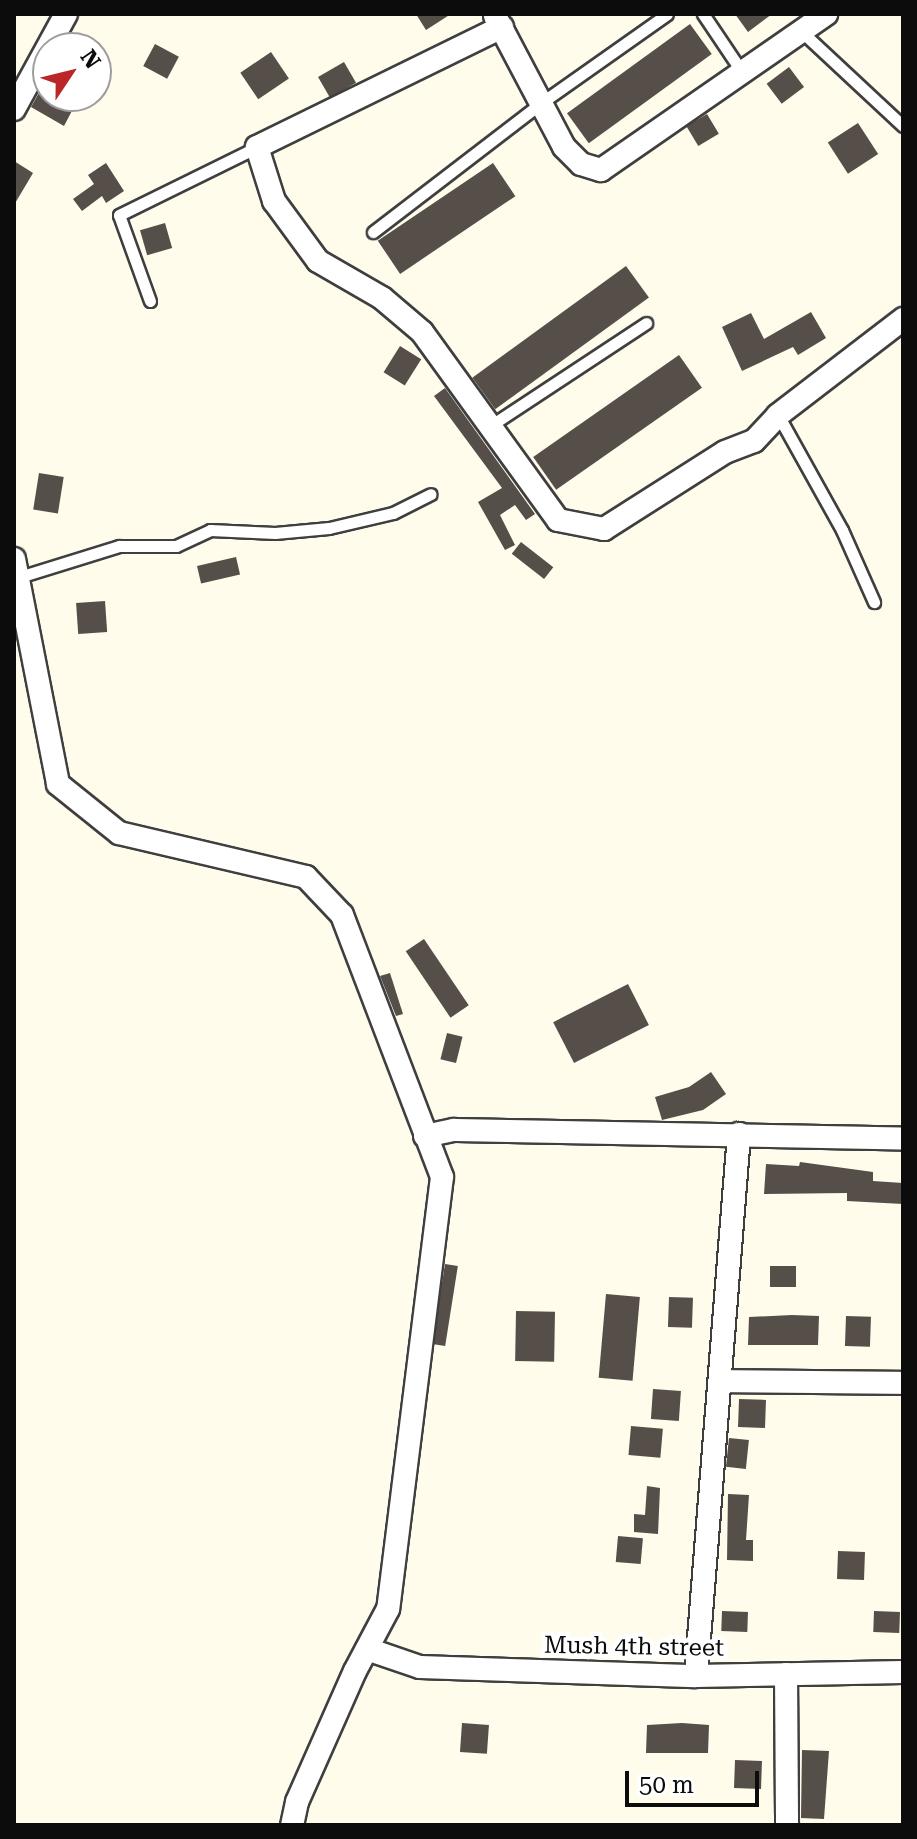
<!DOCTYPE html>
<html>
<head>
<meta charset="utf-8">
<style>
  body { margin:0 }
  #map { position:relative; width:917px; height:1839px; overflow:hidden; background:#fffcec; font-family:"Roboto Serif",serif }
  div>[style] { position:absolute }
  .building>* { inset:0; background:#554e49; transform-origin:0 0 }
  .roads { filter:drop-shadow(2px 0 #3f3f3f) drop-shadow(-2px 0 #3f3f3f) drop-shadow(0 2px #3f3f3f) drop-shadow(0 -2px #3f3f3f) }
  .lane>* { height:11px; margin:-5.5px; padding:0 5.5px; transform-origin:5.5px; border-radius:5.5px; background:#fff }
  .street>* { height:22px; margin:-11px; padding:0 11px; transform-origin:11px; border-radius:11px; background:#fff }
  span { translate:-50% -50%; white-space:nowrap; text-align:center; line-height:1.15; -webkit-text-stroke:8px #fff; paint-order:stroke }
  .street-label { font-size:24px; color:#0c0c0c }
  .frame { position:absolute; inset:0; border:16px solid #0c0c0c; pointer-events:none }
  .north { position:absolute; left:32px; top:32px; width:80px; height:80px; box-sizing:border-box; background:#fff; border:2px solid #9e9e9e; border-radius:50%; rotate:55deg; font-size:22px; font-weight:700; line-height:32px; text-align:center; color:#0c0c0c }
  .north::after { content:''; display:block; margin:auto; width:28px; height:36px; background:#bb2628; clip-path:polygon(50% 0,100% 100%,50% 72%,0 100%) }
  .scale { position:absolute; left:625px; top:1771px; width:134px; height:36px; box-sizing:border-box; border:4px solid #0c0c0c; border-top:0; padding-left:10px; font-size:24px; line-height:28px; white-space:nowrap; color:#0c0c0c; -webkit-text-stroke:6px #fff; paint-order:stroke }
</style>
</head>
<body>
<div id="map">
  <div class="building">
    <div style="clip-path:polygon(416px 14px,451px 14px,426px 30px)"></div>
    <div style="clip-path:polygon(735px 14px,772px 14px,748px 32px)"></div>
    <div style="left:690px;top:24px;width:37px;height:152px;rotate:54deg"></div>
    <div style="left:155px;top:44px;width:27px;height:25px;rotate:28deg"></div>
    <div style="left:271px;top:52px;width:32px;height:37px;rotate:56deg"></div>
    <div style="left:344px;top:62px;width:24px;height:30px;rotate:60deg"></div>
    <div style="left:789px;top:67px;width:25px;height:28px;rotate:53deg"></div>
    <div style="clip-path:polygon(48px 77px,48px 96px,75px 105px,64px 126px,31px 107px)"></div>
    <div style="left:707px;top:114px;width:23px;height:24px;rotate:59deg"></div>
    <div style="left:858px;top:123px;width:37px;height:36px;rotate:57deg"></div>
    <div style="clip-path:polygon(14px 161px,33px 173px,14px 205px)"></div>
    <div style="clip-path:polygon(106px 163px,124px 191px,106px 203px,102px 196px,82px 211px,73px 199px,94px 184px,88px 175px)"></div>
    <div style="left:493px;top:163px;width:40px;height:139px;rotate:56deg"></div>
    <div style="left:165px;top:223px;width:26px;height:26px;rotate:74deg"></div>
    <div style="left:626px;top:266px;width:39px;height:190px;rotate:54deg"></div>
    <div style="clip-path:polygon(811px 312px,826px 338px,798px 355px,793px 347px,742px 371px,722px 327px,751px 313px,764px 339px)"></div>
    <div style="left:400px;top:346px;width:25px;height:31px;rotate:32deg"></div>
    <div style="left:679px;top:355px;width:40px;height:178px;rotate:55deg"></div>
    <div style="clip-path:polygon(445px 388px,535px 514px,526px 520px,515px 505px,500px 515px,515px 545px,505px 550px,478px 502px,502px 488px,434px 396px)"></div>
    <div style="left:39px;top:473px;width:25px;height:37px;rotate:9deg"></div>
    <div style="left:521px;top:542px;width:41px;height:15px;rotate:38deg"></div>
    <div style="left:236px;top:557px;width:18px;height:40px;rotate:77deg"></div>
    <div style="left:105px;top:601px;width:31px;height:29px;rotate:86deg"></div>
    <div style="left:424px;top:939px;width:80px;height:22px;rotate:56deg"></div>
    <div style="clip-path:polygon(390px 973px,403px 1014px,396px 1016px,380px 976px)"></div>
    <div style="left:628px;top:984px;width:46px;height:84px;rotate:63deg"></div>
    <div style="left:447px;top:1033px;width:16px;height:27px;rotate:14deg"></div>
    <div style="clip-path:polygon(711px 1072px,726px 1094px,703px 1110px,662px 1120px,655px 1097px,689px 1087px)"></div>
    <div style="clip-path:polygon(800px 1162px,873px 1172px,873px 1181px,903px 1183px,903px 1204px,847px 1201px,847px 1193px,764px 1194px,766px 1164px,799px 1166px)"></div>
    <div style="left:445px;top:1264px;width:13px;height:81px;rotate:9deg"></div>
    <div style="left:770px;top:1266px;width:26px;height:21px"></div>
    <div style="left:606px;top:1294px;width:34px;height:84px;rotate:5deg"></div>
    <div style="left:669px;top:1297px;width:24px;height:30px;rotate:2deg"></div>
    <div style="left:516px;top:1311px;width:39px;height:50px;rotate:1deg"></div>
    <div style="clip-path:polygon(792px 1315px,819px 1316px,818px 1345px,748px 1345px,749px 1317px)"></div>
    <div style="left:846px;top:1316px;width:25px;height:30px;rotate:2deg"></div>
    <div style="left:653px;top:1389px;width:28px;height:30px;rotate:4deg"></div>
    <div style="left:739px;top:1399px;width:27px;height:28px;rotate:2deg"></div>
    <div style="left:631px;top:1426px;width:32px;height:29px;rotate:5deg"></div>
    <div style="left:729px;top:1438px;width:20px;height:29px;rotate:6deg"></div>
    <div style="clip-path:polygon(647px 1486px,660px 1488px,658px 1534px,634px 1532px,634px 1514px,645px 1515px)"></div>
    <div style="clip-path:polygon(728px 1494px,749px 1495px,746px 1540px,753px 1540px,753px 1561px,727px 1560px)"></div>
    <div style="left:618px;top:1536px;width:25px;height:26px;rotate:5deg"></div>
    <div style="left:838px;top:1551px;width:27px;height:28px;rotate:2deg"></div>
    <div style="left:722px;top:1611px;width:26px;height:20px;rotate:2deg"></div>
    <div style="left:874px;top:1611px;width:26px;height:21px;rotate:2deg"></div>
    <div style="left:462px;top:1723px;width:27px;height:29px;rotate:4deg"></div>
    <div style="clip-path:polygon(682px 1723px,709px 1725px,708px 1753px,646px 1753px,647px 1725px)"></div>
    <div style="clip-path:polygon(802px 1750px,829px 1751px,824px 1819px,801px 1818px)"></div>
    <div style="left:735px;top:1760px;width:27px;height:28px;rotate:2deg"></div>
  </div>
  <div class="roads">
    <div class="lane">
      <div style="left:703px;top:14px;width:70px;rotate:56.1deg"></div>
      <div style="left:801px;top:31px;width:139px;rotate:43deg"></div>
      <div style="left:373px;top:232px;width:212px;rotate:-37.5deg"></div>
      <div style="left:541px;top:103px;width:154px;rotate:-35.2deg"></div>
      <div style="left:150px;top:301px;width:91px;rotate:-109.8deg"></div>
      <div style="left:119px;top:215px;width:154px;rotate:-26.2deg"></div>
      <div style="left:778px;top:415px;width:132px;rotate:60.9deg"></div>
      <div style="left:842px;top:530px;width:79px;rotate:66deg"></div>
      <div style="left:490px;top:426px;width:187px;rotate:-33.4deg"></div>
      <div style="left:16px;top:578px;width:108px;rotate:-17.3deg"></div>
      <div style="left:119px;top:546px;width:57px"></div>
      <div style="left:176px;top:546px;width:38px;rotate:-25deg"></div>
      <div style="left:210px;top:530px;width:65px;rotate:2.6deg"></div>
      <div style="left:275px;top:533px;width:54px;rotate:-5.3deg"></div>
      <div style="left:329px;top:528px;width:66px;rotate:-13.2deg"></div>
      <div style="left:393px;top:513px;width:42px;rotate:-26.6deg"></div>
    </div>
    <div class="street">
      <div style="left:495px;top:16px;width:148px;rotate:62.2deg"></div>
      <div style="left:564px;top:147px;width:24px;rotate:45deg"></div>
      <div style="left:581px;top:164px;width:21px;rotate:17deg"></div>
      <div style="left:601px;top:170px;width:274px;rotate:-34.7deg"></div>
      <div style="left:502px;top:27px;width:273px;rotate:153.9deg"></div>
      <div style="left:257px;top:147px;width:57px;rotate:72.5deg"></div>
      <div style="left:274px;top:201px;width:74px;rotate:53.7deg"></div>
      <div style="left:318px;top:261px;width:74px;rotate:30deg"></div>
      <div style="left:382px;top:298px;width:52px;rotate:40.4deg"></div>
      <div style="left:422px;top:332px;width:232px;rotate:54.1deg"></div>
      <div style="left:558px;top:520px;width:47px;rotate:11.1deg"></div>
      <div style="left:604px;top:529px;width:143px;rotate:-32.5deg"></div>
      <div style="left:725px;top:452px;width:31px;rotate:-21deg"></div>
      <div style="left:754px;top:441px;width:35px;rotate:-47deg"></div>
      <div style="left:778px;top:415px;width:158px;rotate:-37.5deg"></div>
      <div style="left:14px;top:109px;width:108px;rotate:-61.3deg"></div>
      <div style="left:14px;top:559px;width:229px;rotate:78.9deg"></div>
      <div style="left:58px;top:784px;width:78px;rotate:38.8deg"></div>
      <div style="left:119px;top:833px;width:192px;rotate:13.2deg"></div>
      <div style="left:306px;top:877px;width:52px;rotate:46.5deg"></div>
      <div style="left:342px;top:915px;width:280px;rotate:69.1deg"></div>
      <div style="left:442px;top:1177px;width:435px;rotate:97.1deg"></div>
      <div style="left:388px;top:1609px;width:70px;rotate:118deg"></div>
      <div style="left:355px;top:1671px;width:143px;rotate:113.9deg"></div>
      <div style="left:297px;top:1802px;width:24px;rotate:102deg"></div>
      <div style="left:425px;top:1136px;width:30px;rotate:-12deg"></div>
      <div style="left:454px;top:1130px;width:449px;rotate:1.1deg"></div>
      <div style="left:723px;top:1381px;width:180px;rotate:0.6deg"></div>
      <div style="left:367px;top:1649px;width:56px;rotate:18.8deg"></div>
      <div style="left:420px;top:1667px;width:276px;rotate:1.9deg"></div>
      <div style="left:696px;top:1676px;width:207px;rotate:-1.1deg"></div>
      <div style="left:786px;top:1674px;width:151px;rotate:89.6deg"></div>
      <div style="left:696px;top:1676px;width:544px;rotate:-85.46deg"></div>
    </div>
  </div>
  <div class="street-label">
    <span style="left:634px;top:1647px;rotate:1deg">Mush 4th street</span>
  </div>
  <div class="frame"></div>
  <div class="north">N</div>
  <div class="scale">50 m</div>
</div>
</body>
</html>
